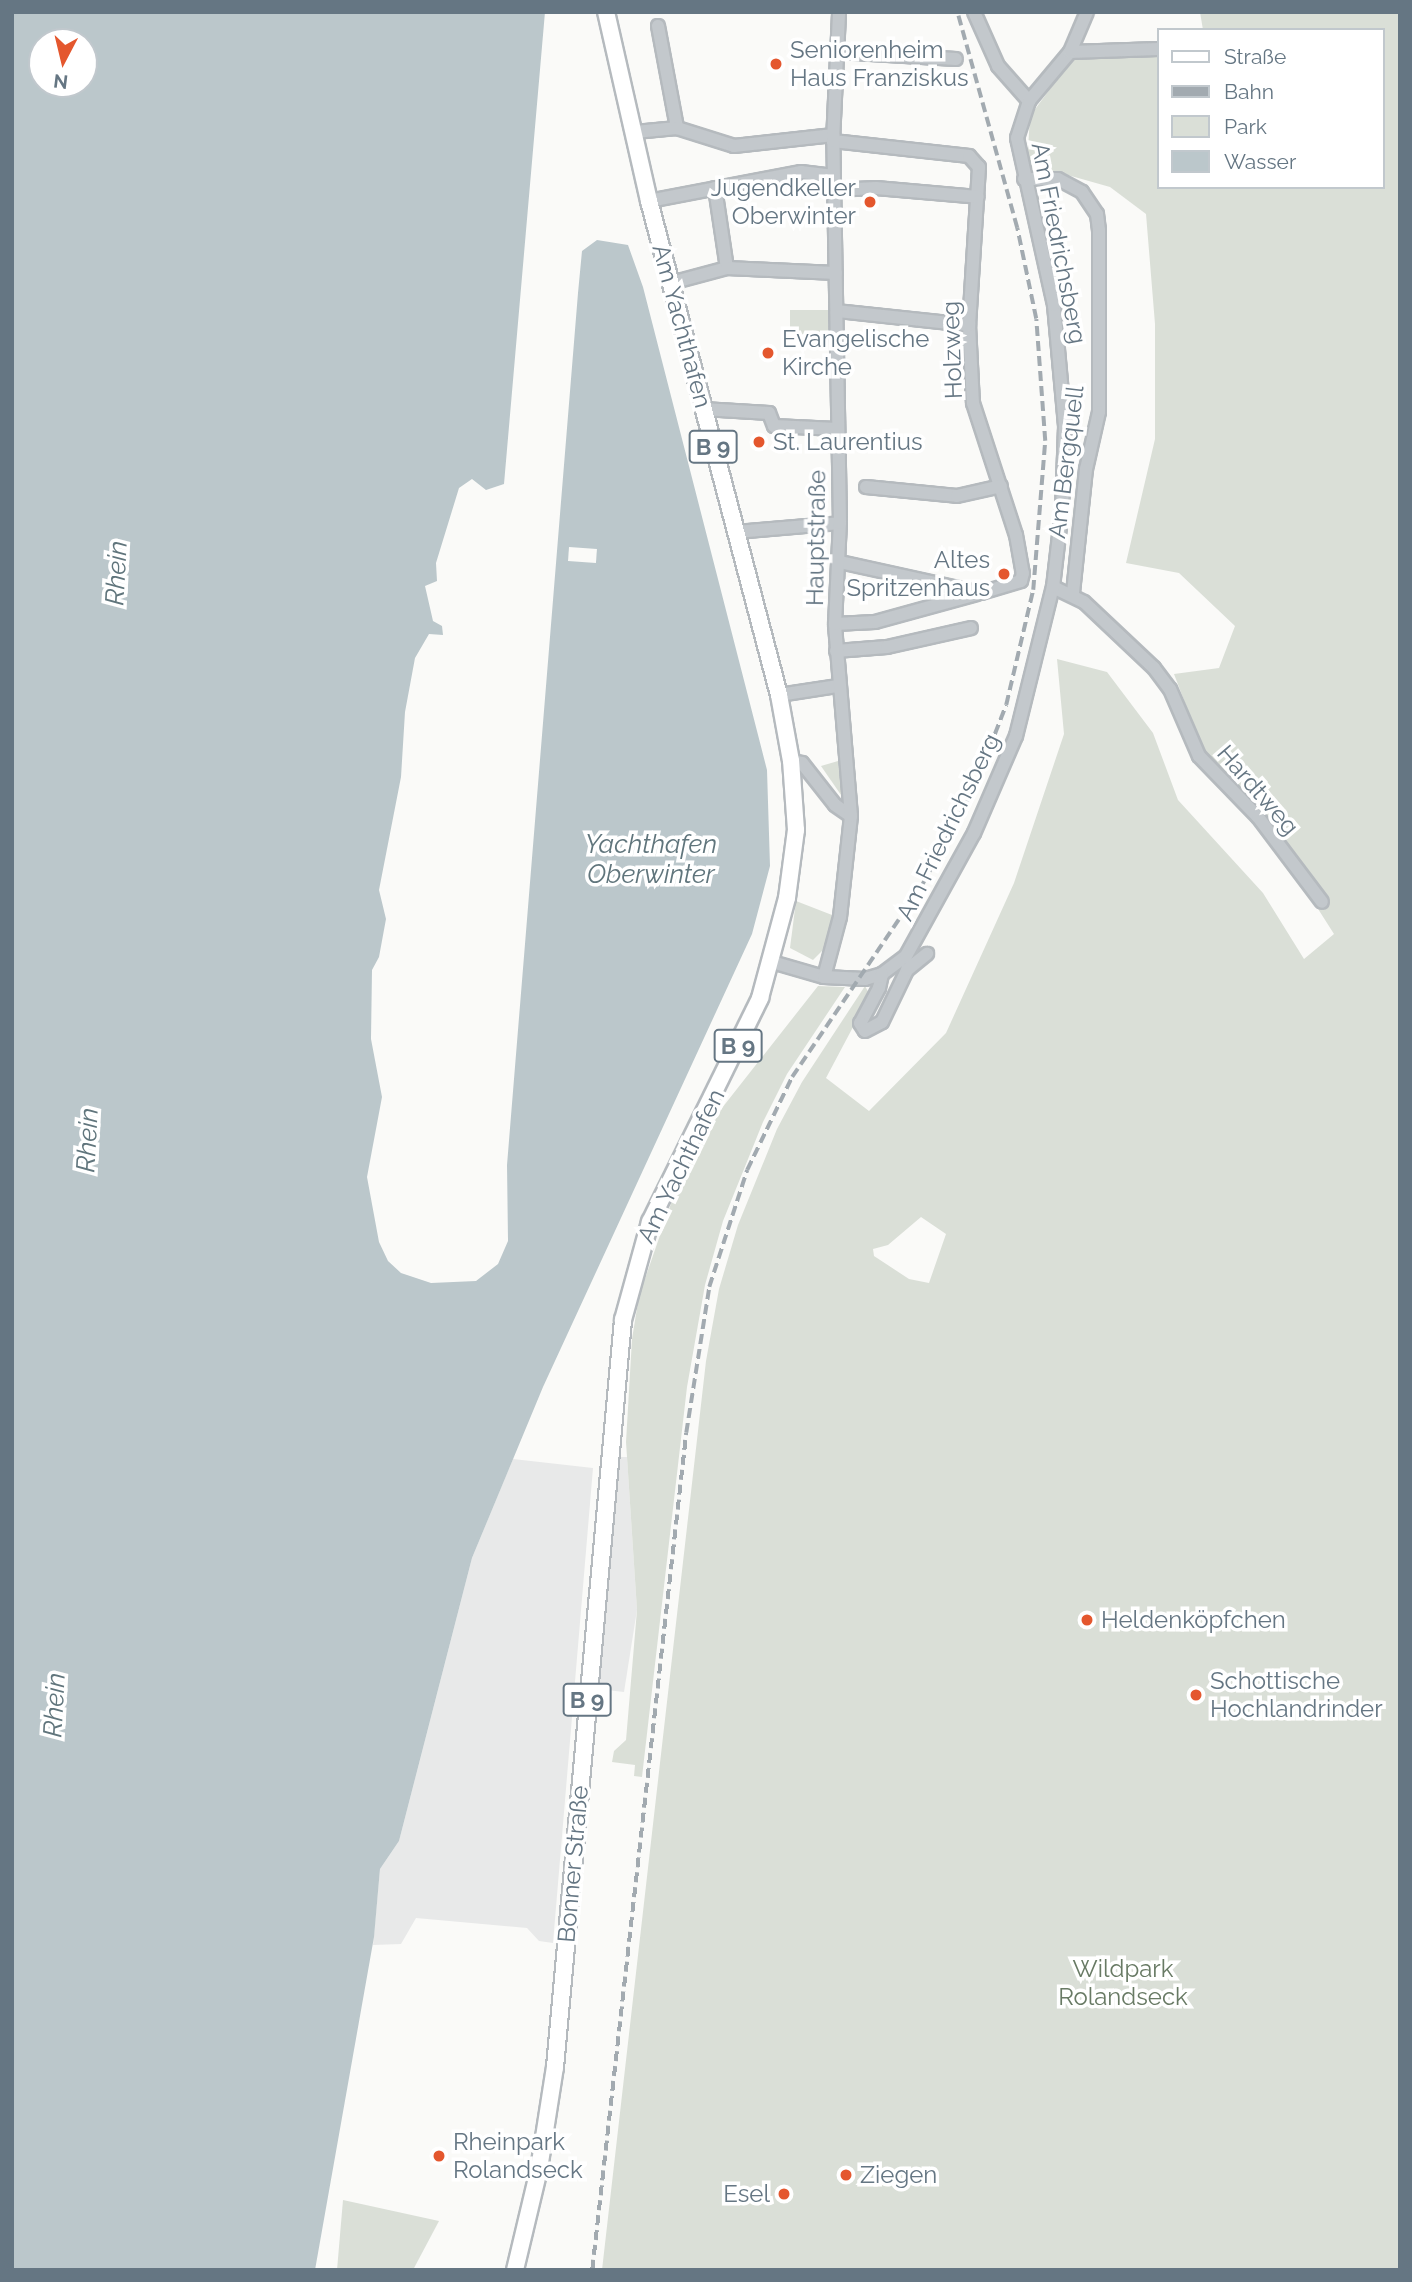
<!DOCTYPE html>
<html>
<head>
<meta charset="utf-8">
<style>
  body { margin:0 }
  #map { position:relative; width:1412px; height:2282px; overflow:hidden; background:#fafaf8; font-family:Raleway,sans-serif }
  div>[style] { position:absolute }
  .built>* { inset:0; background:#e8e9e9 }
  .green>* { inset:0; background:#dadfd7 }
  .water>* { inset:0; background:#bbc7cb }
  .pier>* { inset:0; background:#fafaf8; transform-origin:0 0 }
  .roads { filter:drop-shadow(2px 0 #b5babe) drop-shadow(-2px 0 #b5babe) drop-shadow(0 2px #b5babe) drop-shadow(0 -2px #b5babe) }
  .minor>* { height:12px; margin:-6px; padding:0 6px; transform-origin:6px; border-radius:6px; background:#c3c8cc }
  .major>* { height:16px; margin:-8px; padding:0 8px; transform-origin:8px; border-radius:8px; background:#fff }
  .rail>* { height:3.5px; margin-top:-1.75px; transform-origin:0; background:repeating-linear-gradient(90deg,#a2aab0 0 10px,transparent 0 15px) }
  .dots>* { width:19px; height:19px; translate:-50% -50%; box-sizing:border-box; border:4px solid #fff; border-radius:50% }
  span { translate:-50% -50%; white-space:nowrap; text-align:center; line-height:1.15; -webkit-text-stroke:7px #fff; paint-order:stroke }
  .shield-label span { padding:2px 5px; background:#fff; border:2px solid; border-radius:5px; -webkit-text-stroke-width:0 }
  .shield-label { font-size:23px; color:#657683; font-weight:700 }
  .poi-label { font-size:24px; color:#657683 }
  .left { translate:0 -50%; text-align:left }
  .right { translate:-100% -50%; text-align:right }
  .street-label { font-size:24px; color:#657683 }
  .park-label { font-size:24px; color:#687a64 }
  .water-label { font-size:26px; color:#60757c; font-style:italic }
  .frame { position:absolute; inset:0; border:14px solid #657683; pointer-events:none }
  .legend { position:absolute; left:1157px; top:28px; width:228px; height:161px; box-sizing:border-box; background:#fff; border:2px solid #c1c8cd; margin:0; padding:9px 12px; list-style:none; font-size:21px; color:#657683 }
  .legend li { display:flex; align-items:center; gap:14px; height:35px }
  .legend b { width:35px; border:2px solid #c1c8cd }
  .north { position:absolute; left:28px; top:28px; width:70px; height:70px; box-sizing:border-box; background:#fff; border:2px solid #c1c8cd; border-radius:50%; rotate:187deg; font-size:19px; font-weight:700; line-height:28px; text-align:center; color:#657683 }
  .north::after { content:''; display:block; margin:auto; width:24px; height:32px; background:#e4572e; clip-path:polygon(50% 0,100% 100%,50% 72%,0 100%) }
</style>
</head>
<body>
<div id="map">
  <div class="built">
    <div style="clip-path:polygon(619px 1457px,627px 1457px,637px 1610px,624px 1692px,598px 1689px)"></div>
    <div style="clip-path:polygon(513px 1459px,593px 1468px,553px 1943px,539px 1941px,527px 1928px,416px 1918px,401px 1944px,373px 1945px,380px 1869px,399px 1841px,472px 1558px)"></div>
  </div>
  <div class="green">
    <div style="clip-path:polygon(evenodd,1200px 12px,1400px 12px,1400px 2270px,602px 2270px,706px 1361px,719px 1289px,738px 1225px,777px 1129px,802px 1082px,865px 986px,870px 995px,826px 1078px,869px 1111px,946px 1033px,1014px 883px,1064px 734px,1057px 659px,1107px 672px,1153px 733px,1178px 800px,1263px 893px,1304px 959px,1334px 934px,1285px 857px,1216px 784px,1174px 674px,1219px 668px,1235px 626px,1179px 573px,1126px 563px,1155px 439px,1155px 324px,1146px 214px,1110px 187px,1064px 174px,1041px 174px,1027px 166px,1030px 116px,1073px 58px,1158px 53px,1158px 187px,1382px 187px,1382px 30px,1203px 30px,1200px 12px,921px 1217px,946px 1234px,929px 1283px,909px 1279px,874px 1256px,873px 1249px,888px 1245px,921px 1217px)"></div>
    <div style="clip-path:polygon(790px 310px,830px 310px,830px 337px,790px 333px)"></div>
    <div style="clip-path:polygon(838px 761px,842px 794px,841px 795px,821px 766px)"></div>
    <div style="clip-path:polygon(796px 901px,832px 915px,824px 949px,813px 960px,790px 948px)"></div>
    <div style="clip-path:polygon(818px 986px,845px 987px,787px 1074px,763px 1122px,723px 1221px,705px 1285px,687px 1387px,642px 1777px,634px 1776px,635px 1765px,612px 1762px,614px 1751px,626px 1740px,637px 1610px,626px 1442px,632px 1339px,639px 1296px,675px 1192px,722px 1108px)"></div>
    <div style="clip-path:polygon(343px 2200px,439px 2221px,413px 2270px,337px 2270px)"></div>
  </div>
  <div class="water">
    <div style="clip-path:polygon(evenodd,12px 12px,545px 12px,504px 484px,486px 490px,472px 479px,459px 488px,436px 563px,437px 581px,425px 586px,433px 621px,442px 626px,443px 635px,429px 634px,415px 658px,405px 712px,401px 777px,379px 890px,386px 919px,379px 957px,372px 970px,371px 1039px,382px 1097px,367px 1177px,379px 1242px,388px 1261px,401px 1273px,431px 1283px,476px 1281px,498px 1264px,508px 1241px,507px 1165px,578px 293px,582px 251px,597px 240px,628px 245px,643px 287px,767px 770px,770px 866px,752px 934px,543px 1387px,472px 1558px,399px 1841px,380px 1869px,374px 1937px,315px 2270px,12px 2270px,12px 12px,42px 42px,84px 42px,84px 84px,42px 84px,42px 42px)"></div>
  </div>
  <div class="pier">
    <div style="left:569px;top:547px;width:28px;height:14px;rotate:4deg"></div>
  </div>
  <div class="roads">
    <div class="minor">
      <div style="left:974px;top:12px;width:59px;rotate:66deg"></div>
      <div style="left:998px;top:66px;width:47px;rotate:48.5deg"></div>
      <div style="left:658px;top:26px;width:104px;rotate:79.4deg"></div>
      <div style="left:836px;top:52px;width:120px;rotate:3.3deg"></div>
      <div style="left:1070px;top:52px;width:88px;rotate:-2deg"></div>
      <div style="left:635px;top:132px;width:42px;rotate:-5.4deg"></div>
      <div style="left:677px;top:128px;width:60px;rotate:17.5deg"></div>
      <div style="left:734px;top:146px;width:100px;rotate:-6.3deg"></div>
      <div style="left:833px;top:141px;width:137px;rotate:6.3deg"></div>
      <div style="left:969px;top:156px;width:15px;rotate:48deg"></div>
      <div style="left:979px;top:167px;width:158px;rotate:93.6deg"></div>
      <div style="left:969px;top:325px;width:78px;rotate:87.1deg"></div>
      <div style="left:973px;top:403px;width:139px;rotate:72deg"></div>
      <div style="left:1016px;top:535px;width:39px;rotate:80deg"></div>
      <div style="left:1023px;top:573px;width:8px;rotate:104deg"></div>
      <div style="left:1021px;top:581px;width:42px;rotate:163.3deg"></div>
      <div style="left:981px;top:593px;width:144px;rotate:-167.6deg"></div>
      <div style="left:1024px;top:179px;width:34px"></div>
      <div style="left:1058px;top:179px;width:27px;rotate:28deg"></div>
      <div style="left:1082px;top:192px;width:27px;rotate:56deg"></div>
      <div style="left:1097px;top:214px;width:16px;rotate:83deg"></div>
      <div style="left:1099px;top:230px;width:182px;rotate:90deg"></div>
      <div style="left:1099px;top:412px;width:58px;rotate:102.8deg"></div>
      <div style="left:1086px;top:469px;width:125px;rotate:96deg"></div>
      <div style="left:715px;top:188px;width:81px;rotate:81.5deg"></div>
      <div style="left:834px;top:190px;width:42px;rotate:-2.7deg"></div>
      <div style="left:876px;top:188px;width:102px;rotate:5deg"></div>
      <div style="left:649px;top:201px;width:155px;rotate:-10.8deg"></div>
      <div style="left:801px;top:172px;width:33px;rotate:7deg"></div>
      <div style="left:671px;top:283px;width:58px;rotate:-15deg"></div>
      <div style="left:727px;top:268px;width:109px;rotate:2.6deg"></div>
      <div style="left:837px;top:311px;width:133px;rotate:6.1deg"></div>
      <div style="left:703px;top:409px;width:66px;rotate:3.5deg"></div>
      <div style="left:769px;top:413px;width:14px;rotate:69deg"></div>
      <div style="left:774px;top:426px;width:63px;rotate:2.7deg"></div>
      <div style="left:866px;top:487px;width:91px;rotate:5.6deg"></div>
      <div style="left:957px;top:496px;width:45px;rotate:-12.8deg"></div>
      <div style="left:736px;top:532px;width:104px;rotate:-4.9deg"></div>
      <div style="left:1053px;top:587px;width:34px;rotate:26deg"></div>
      <div style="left:1084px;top:602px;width:96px;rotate:43.3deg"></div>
      <div style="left:1154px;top:668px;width:26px;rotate:53deg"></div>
      <div style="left:1170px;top:689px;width:73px;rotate:66.6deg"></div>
      <div style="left:1199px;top:756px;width:85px;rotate:46deg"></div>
      <div style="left:1258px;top:817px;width:106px;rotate:53deg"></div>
      <div style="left:835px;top:624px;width:40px;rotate:-2.9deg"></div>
      <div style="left:875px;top:622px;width:106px;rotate:-15.4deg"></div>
      <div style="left:836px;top:651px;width:51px;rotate:-4.5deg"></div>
      <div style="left:887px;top:647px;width:86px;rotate:-12.7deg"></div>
      <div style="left:779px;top:695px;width:60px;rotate:-8.7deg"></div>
      <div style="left:791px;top:761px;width:11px;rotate:10deg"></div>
      <div style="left:802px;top:763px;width:53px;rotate:51.8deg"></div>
      <div style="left:835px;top:805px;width:19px;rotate:35deg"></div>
      <div style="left:772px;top:962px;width:54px;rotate:16.1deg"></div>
      <div style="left:824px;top:977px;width:41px;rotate:2.8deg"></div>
      <div style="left:865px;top:979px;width:18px;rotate:-16deg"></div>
      <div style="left:882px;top:974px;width:30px;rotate:-37deg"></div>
      <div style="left:906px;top:956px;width:141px;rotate:-61.1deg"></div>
      <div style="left:974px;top:833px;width:106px;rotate:-66.6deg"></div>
      <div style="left:1016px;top:736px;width:154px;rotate:-76.1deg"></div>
      <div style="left:1053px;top:587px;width:79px;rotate:-83.4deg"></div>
      <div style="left:1062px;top:509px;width:83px;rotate:-87.9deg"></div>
      <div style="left:1065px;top:426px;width:121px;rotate:-95.2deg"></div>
      <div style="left:1054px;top:305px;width:171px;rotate:-102.5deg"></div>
      <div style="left:1017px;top:138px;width:39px;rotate:-72deg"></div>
      <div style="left:1029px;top:101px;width:64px;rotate:-50.1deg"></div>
      <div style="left:1070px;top:52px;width:43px;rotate:-67deg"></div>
      <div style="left:882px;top:974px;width:14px;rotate:102deg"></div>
      <div style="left:879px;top:988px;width:40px;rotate:118deg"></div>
      <div style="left:860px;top:1023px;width:9px;rotate:58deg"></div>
      <div style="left:865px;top:1031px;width:19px;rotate:-28deg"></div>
      <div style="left:882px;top:1022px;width:58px;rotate:-64.3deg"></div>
      <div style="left:907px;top:970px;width:26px;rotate:-39deg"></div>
      <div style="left:824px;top:977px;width:62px;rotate:-75.1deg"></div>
      <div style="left:840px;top:917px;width:102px;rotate:-83.8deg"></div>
      <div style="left:851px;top:816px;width:193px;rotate:-94.8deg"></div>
      <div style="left:835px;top:624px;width:101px;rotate:-87.2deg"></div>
      <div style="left:840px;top:523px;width:382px;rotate:-91deg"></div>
      <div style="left:833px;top:141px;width:129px;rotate:-87.3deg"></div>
    </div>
    <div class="major">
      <div style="left:515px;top:2270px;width:104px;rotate:-76.6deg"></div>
      <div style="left:539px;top:2169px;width:103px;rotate:-81.1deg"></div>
      <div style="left:555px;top:2067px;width:750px;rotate:-84.8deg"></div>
      <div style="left:623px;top:1320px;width:102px;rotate:-74.6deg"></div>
      <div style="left:650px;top:1222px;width:250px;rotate:-63.8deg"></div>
      <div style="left:760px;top:998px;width:104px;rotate:-74.9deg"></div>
      <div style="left:787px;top:898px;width:69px;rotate:-82.5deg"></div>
      <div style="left:796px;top:830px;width:69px;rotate:-94.1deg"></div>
      <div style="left:791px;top:761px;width:67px;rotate:-100.3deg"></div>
      <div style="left:779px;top:695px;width:511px;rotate:-104.74deg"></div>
      <div style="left:649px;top:201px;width:194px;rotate:-102.8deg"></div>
    </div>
  </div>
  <div class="rail">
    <div style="left:592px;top:2270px;width:842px;rotate:-83.59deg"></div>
    <div style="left:686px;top:1433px;width:148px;rotate:-81deg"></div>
    <div style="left:709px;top:1287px;width:123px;rotate:-72deg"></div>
    <div style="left:747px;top:1170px;width:103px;rotate:-64.2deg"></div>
    <div style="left:792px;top:1077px;width:232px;rotate:-55.9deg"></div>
    <div style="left:922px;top:885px;width:108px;rotate:-61.8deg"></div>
    <div style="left:973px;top:790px;width:91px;rotate:-68.8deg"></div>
    <div style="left:1006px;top:705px;width:118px;rotate:-76.8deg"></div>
    <div style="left:1033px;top:590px;width:149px;rotate:-85.4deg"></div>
    <div style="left:1045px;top:441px;width:122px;rotate:-94.2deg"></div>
    <div style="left:1036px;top:319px;width:93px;rotate:-101.8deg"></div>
    <div style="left:1017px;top:228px;width:224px;rotate:-105.5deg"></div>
  </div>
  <div class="dots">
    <div style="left:776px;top:64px;background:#e4572e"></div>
    <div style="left:870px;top:202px;background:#e4572e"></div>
    <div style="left:768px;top:353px;background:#e4572e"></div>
    <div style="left:759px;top:442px;background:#e4572e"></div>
    <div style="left:1004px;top:574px;background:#e4572e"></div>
    <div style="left:1087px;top:1620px;background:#e4572e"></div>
    <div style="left:1196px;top:1695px;background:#e4572e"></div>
    <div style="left:439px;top:2156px;background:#e4572e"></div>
    <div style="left:846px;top:2175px;background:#e4572e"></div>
    <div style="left:784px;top:2194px;background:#e4572e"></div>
  </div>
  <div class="shield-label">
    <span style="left:713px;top:447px">B 9</span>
    <span style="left:738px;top:1046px">B 9</span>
    <span style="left:587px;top:1700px">B 9</span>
  </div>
  <div class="poi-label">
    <span class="left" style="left:790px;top:64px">Seniorenheim<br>Haus Franziskus</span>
    <span class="right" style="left:856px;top:202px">Jugendkeller<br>Oberwinter</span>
    <span class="left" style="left:782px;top:353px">Evangelische<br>Kirche</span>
    <span class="left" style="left:773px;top:442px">St. Laurentius</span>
    <span class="right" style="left:990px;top:574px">Altes<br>Spritzenhaus</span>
    <span class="left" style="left:1101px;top:1620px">Heldenköpfchen</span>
    <span class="left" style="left:1210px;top:1695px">Schottische<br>Hochlandrinder</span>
    <span class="left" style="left:453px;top:2156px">Rheinpark<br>Rolandseck</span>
    <span class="left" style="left:860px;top:2175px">Ziegen</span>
    <span class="right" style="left:770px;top:2194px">Esel</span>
  </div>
  <div class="street-label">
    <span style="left:1059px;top:243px;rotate:79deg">Am Friedrichsberg</span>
    <span style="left:682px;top:326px;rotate:75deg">Am Yachthafen</span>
    <span style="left:952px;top:350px;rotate:-92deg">Holzweg</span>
    <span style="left:1066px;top:462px;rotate:-83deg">Am Bergquell</span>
    <span style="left:816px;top:538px;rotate:-89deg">Hauptstraße</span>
    <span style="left:1258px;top:790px;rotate:49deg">Hardtweg</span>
    <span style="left:948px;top:827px;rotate:-64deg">Am Friedrichsberg</span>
    <span style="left:681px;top:1166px;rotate:-64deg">Am Yachthafen</span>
    <span style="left:573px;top:1864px;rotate:-85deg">Bonner Straße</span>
  </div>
  <div class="park-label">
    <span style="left:1123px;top:1983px">Wildpark<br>Rolandseck</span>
  </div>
  <div class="water-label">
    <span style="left:117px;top:573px;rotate:-87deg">Rhein</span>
    <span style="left:651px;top:860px">Yachthafen<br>Oberwinter</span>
    <span style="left:88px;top:1140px;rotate:-87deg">Rhein</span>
    <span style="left:55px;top:1705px;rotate:-87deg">Rhein</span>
  </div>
  <div class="frame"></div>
  <ul class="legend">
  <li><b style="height:9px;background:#fff"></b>Straße</li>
  <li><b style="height:9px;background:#a2aab0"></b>Bahn</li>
  <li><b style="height:19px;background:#dadfd7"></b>Park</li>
  <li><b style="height:19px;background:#bbc7cb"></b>Wasser</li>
  </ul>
  <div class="north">N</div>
</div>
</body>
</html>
